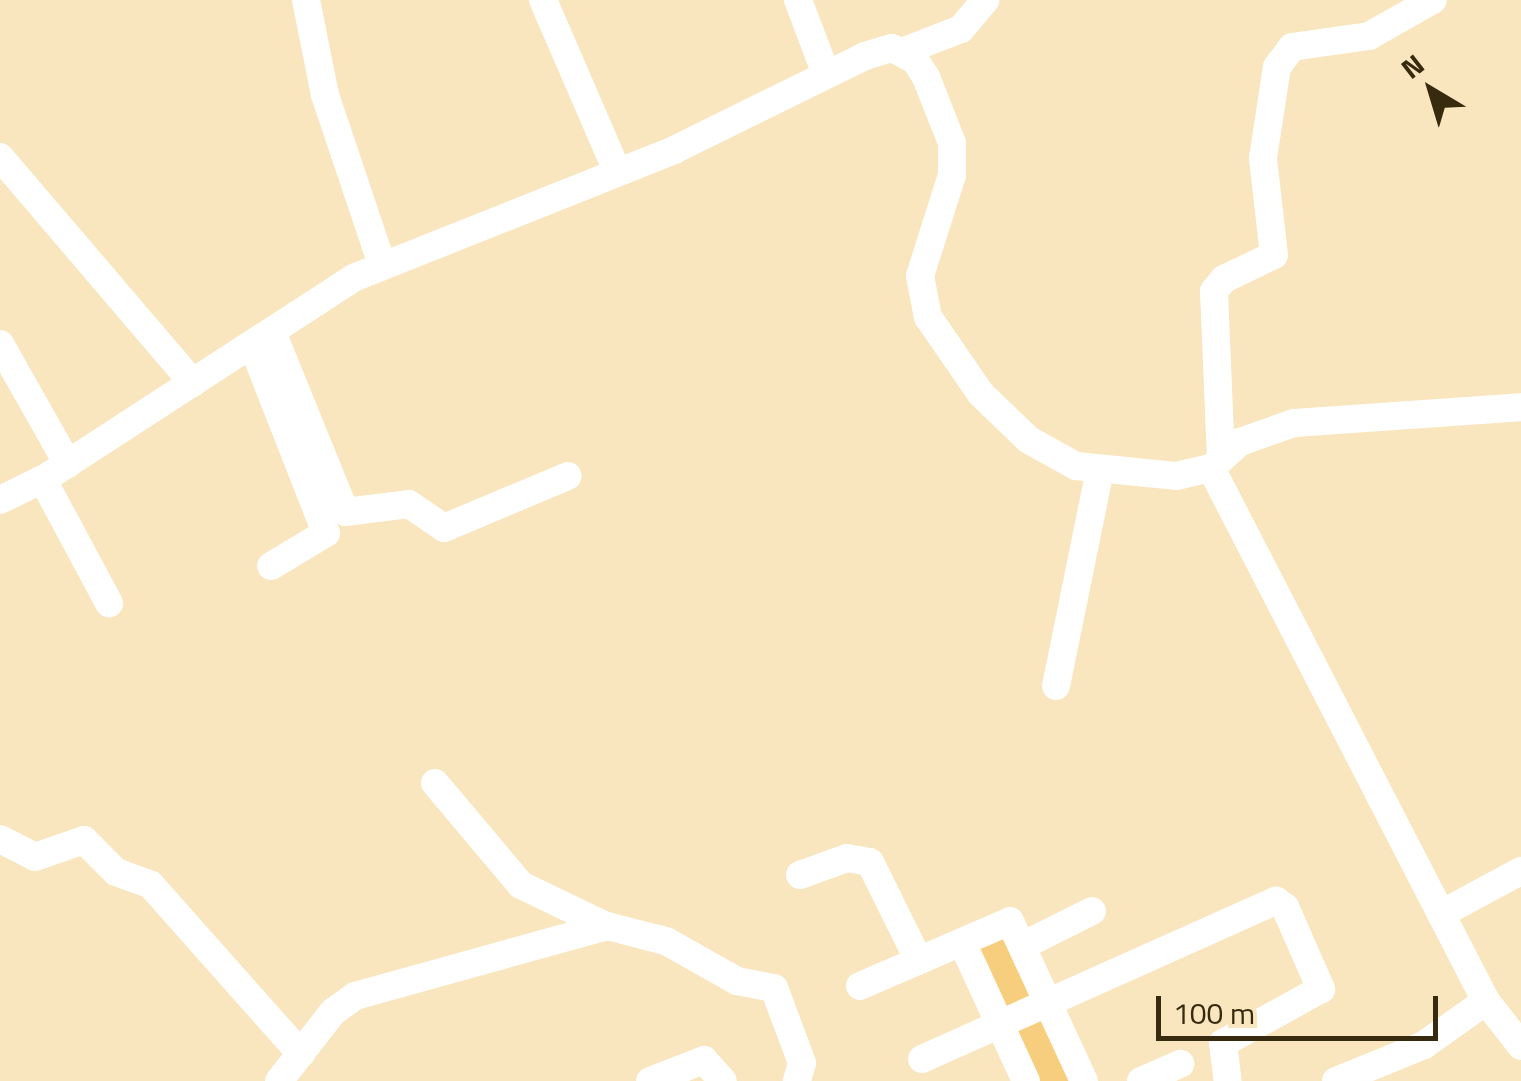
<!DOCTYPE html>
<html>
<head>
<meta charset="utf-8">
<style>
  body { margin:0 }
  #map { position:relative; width:1521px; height:1081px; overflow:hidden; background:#f9e5be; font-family:"Titillium Web",sans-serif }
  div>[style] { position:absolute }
  .green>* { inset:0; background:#f7ce7e; transform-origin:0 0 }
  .minor>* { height:28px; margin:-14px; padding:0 14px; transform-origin:14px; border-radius:14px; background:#fff }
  span { translate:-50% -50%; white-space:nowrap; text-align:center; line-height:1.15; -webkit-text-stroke:10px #f9e5be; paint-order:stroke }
  .north { position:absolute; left:1381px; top:40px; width:100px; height:100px; -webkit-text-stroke:8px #f9e5be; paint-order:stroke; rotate:322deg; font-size:28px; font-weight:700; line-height:40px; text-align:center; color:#372a0f }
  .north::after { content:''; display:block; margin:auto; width:35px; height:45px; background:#372a0f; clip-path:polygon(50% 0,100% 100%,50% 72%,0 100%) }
  .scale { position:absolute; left:1156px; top:996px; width:282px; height:45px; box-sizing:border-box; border:5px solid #372a0f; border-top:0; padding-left:12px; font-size:30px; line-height:35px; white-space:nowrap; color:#372a0f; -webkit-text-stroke:8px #f9e5be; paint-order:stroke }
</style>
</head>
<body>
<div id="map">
  <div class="green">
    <div style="left:1005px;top:938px;width:66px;height:31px;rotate:66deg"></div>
    <div style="clip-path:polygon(1045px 1015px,1076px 1081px,1037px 1081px,1009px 1029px)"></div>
  </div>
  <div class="minor">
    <div style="left:306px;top:0;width:97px;rotate:78.7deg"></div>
    <div style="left:325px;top:95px;width:178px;rotate:71.4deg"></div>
    <div style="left:543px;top:0;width:186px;rotate:66.6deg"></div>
    <div style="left:798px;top:0;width:79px;rotate:69.3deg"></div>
    <div style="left:904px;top:51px;width:61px;rotate:-21.1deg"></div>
    <div style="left:961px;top:29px;width:38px;rotate:-50deg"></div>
    <div style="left:0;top:157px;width:297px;rotate:49.5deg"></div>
    <div style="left:272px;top:332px;width:194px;rotate:67.9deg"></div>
    <div style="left:345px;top:512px;width:64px;rotate:-7.1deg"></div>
    <div style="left:409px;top:504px;width:42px;rotate:34.4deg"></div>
    <div style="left:444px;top:528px;width:134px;rotate:-22.8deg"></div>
    <div style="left:0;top:344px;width:138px;rotate:60.5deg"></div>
    <div style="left:252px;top:344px;width:203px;rotate:68.6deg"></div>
    <div style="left:326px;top:533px;width:64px;rotate:149deg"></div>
    <div style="left:1221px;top:459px;width:168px;rotate:-92.4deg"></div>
    <div style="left:1214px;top:291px;width:16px;rotate:-50deg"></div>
    <div style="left:1224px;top:279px;width:55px;rotate:-25.6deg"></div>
    <div style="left:1274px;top:255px;width:98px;rotate:-96.5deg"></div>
    <div style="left:1263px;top:158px;width:92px;rotate:-81.3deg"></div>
    <div style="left:1277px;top:67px;width:25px;rotate:-53deg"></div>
    <div style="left:1292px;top:47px;width:78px;rotate:-8.1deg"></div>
    <div style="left:1369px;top:36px;width:73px;rotate:-29.4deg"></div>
    <div style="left:1211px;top:468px;width:600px;rotate:62.71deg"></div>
    <div style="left:1486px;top:1001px;width:57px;rotate:52.1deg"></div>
    <div style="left:43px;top:480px;width:140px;rotate:61.8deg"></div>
    <div style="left:0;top:500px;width:52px;rotate:-26.1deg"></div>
    <div style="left:47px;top:477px;width:365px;rotate:-33deg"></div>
    <div style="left:353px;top:278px;width:346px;rotate:-21.7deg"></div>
    <div style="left:674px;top:150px;width:213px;rotate:-26.2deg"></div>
    <div style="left:865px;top:56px;width:28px;rotate:-17deg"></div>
    <div style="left:892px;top:48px;width:26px;rotate:28deg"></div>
    <div style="left:915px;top:60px;width:20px;rotate:57deg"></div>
    <div style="left:926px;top:77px;width:71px;rotate:68.5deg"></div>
    <div style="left:952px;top:143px;width:32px;rotate:90deg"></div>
    <div style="left:952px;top:175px;width:106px;rotate:107.6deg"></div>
    <div style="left:920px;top:276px;width:42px;rotate:79deg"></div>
    <div style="left:928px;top:317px;width:93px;rotate:55.5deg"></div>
    <div style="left:981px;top:394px;width:66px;rotate:43.8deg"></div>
    <div style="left:1029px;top:440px;width:54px;rotate:29deg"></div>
    <div style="left:1076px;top:466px;width:100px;rotate:5.7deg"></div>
    <div style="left:1176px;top:476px;width:36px;rotate:-13deg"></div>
    <div style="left:1211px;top:468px;width:39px;rotate:-42deg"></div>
    <div style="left:1240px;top:442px;width:57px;rotate:-19.4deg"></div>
    <div style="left:1294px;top:423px;width:228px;rotate:-4deg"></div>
    <div style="left:1056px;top:686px;width:220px;rotate:-78.5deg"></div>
    <div style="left:435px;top:783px;width:133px;rotate:49.9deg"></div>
    <div style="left:521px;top:885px;width:94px;rotate:25.8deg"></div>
    <div style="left:0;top:839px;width:39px;rotate:27deg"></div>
    <div style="left:35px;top:857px;width:52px;rotate:-19.1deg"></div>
    <div style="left:84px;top:840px;width:45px;rotate:45deg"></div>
    <div style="left:116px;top:872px;width:37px;rotate:20deg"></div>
    <div style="left:151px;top:885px;width:226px;rotate:48.4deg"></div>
    <div style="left:800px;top:875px;width:50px;rotate:-19.9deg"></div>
    <div style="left:847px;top:858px;width:23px;rotate:10deg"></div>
    <div style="left:870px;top:862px;width:110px;rotate:63.7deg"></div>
    <div style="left:1441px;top:914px;width:91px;rotate:-28.3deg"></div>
    <div style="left:962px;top:942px;width:153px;rotate:65.3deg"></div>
    <div style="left:1024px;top:945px;width:76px;rotate:-26.6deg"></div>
    <div style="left:860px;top:986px;width:163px;rotate:-23.4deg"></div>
    <div style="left:1010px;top:921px;width:176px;rotate:65.2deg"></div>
    <div style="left:922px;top:1059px;width:388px;rotate:-24.1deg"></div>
    <div style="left:1276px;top:901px;width:11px;rotate:34deg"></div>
    <div style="left:1285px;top:907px;width:90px;rotate:66.3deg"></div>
    <div style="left:1321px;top:989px;width:112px;rotate:151.1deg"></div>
    <div style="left:1223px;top:1043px;width:38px;rotate:83deg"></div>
    <div style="left:279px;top:1081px;width:88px;rotate:-52deg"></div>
    <div style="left:333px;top:1012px;width:27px;rotate:-36deg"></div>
    <div style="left:355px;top:996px;width:262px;rotate:-15.5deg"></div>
    <div style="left:607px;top:926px;width:61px;rotate:14.3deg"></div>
    <div style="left:666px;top:941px;width:81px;rotate:29.4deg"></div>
    <div style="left:737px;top:981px;width:38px;rotate:11deg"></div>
    <div style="left:774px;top:988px;width:80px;rotate:69.5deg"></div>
    <div style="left:802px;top:1063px;width:19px;rotate:106deg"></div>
    <div style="left:650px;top:1081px;width:58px;rotate:-21.3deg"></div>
    <div style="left:704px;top:1060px;width:28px;rotate:48deg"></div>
    <div style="left:1141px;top:1081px;width:43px;rotate:-23.6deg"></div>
    <div style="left:1336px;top:1081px;width:95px;rotate:-22.2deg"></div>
    <div style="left:1424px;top:1045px;width:76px;rotate:-35.4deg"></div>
  </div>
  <div class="north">N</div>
  <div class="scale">100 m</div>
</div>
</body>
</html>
